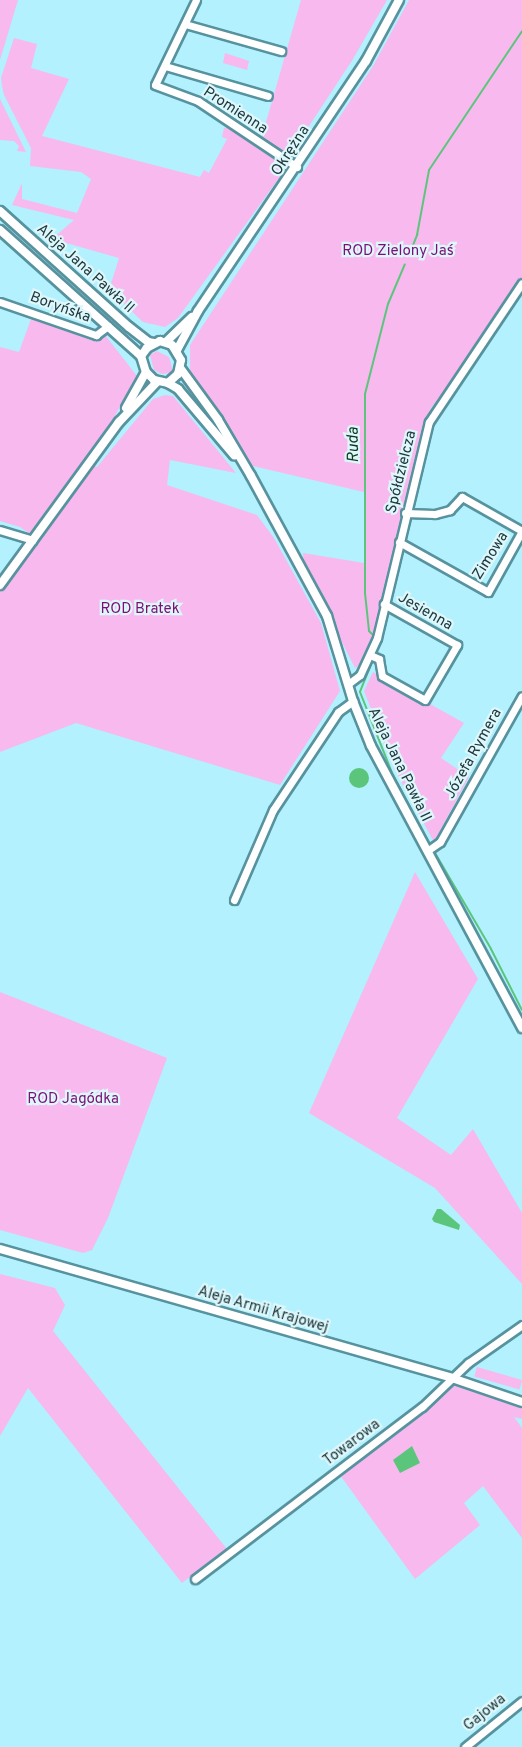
<!DOCTYPE html>
<html>
<head>
<meta charset="utf-8">
<style>
  body { margin:0 }
  #map { position:relative; width:522px; height:1747px; overflow:hidden; background:#b2f1fd; font-family:Overpass,sans-serif }
  div>[style] { position:absolute }
  .green>* { inset:0; background:#f8b9ef; transform-origin:0 0 }
  .water>* { inset:0; background:#5bc67b }
  .round { border-radius:50% }
  .stream>* { height:2px; margin:-1px; padding:0 1px; transform-origin:1px; border-radius:1px; background:#5bc67b }
  .roads { filter:drop-shadow(2px 0 #57939f) drop-shadow(-2px 0 #57939f) drop-shadow(0 2px #57939f) drop-shadow(0 -2px #57939f) }
  .minor>* { height:7px; margin:-3.5px; padding:0 3.5px; transform-origin:3.5px; border-radius:3.5px; background:#fff }
  .tertiary>* { height:8px; margin:-4px; padding:0 4px; transform-origin:4px; border-radius:4px; background:#fff }
  span { translate:-50% -50%; white-space:nowrap; text-align:center; line-height:1.15; -webkit-text-stroke:4.5px #def7fb; paint-order:stroke }
  .street-label { font-size:15px; color:#20393e }
  .park-label { font-size:15px; color:#7d0e76 }
  .water-label { font-size:16px; color:#0d3a1c; font-style:italic }
</style>
</head>
<body>
<div id="map">
  <div class="green">
    <div style="clip-path:polygon(0 0,18px 0,0 60px)"></div>
    <div style="clip-path:polygon(301px 0,387px 0,353px 59px,292px 152px,285px 153px,262px 136px)"></div>
    <div style="clip-path:polygon(409px 0,522px 0,522px 293px,431px 408px,405px 498px,374px 637px,361px 664px,355px 668px,304px 567px,303px 553px,364px 563px,364px 492px,253px 466px,190px 376px,190px 345px,373px 66px)"></div>
    <div style="clip-path:polygon(14px 38px,37px 44px,31px 68px,69px 79px,42px 136px,200px 177px,204px 170px,209px 173px,227px 139px,222px 137px,224px 128px,231px 127px,287px 167px,178px 318px,165px 327px,143px 322px,109px 290px,119px 258px,52px 239px,74px 220px,12px 205px,22px 183px,22px 199px,77px 213px,91px 179px,81px 172px,30px 166px,31px 148px,4px 95px,2px 86px,1px 78px)"></div>
    <div style="clip-path:polygon(225px 53px,249px 61px,247px 70px,223px 63px)"></div>
    <div style="clip-path:polygon(0 99px,26px 152px,17px 151px,19px 146px,14px 141px,0 140px)"></div>
    <div style="clip-path:polygon(31px 319px,95px 339px,105px 335px,137px 376px,112px 421px,30px 534px,20px 527px,0 521px,0 347px,19px 352px)"></div>
    <div style="clip-path:polygon(157px 351px,169px 357px,173px 371px,170px 373px,162px 374px,154px 370px,150px 355px)"></div>
    <div style="clip-path:polygon(165px 395px,173px 396px,236px 473px,170px 460px,167px 485px,257px 515px,274px 538px,321px 623px,340px 691px,280px 785px,76px 723px,0 752px,0 585px,88px 463px,97px 467px,153px 399px)"></div>
    <div style="clip-path:polygon(373px 672px,464px 723px,441px 758px,469px 777px,434px 842px,395px 770px,364px 691px)"></div>
    <div style="clip-path:polygon(415px 872px,478px 979px,397px 1118px,451px 1155px,473px 1129px,522px 1213px,522px 1284px,435px 1188px,309px 1113px)"></div>
    <div style="clip-path:polygon(0 992px,167px 1058px,108px 1218px,92px 1250px,83px 1253px,0 1230px)"></div>
    <div style="clip-path:polygon(0 1274px,55px 1288px,65px 1305px,53px 1331px,227px 1549px,182px 1583px,28px 1388px,0 1436px)"></div>
    <div style="left:477px;top:1367px;width:47px;height:10px;rotate:16deg"></div>
    <div style="clip-path:polygon(455px 1384px,500px 1397px,522px 1406px,522px 1419px,514px 1417px,522px 1428px,522px 1538px,483px 1486px,464px 1503px,480px 1525px,415px 1579px,340px 1475px)"></div>
  </div>
  <div class="water">
    <div class="round" style="left:349px;top:768px;width:20px;height:20px"></div>
    <div style="clip-path:polygon(437px 1209px,441px 1209px,460px 1225px,459px 1230px,434px 1222px,432px 1219px)"></div>
    <div style="clip-path:polygon(412px 1446px,420px 1463px,400px 1473px,393px 1460px)"></div>
  </div>
  <div class="stream">
    <div style="left:409px;top:255px;width:22px;rotate:-68deg"></div>
    <div style="left:417px;top:235px;width:66px;rotate:-79.5deg"></div>
    <div style="left:429px;top:170px;width:167px;rotate:-56.2deg"></div>
    <div style="left:372px;top:634px;width:4px;rotate:-135deg"></div>
    <div style="left:369px;top:631px;width:37px;rotate:-96deg"></div>
    <div style="left:365px;top:594px;width:200px;rotate:-90deg"></div>
    <div style="left:365px;top:394px;width:93px;rotate:-75.7deg"></div>
    <div style="left:388px;top:304px;width:43px;rotate:-67deg"></div>
    <div style="left:376px;top:652px;width:13px;rotate:-72deg"></div>
    <div style="left:372px;top:662px;width:32px;rotate:112deg"></div>
    <div style="left:360px;top:692px;width:87px;rotate:68.4deg"></div>
    <div style="left:392px;top:773px;width:79px;rotate:62.1deg"></div>
    <div style="left:435px;top:853px;width:111px;rotate:59.7deg"></div>
    <div style="left:491px;top:949px;width:68px;rotate:63.1deg"></div>
  </div>
  <div class="roads">
    <div class="minor">
      <div style="left:196px;top:0;width:94px;rotate:115.8deg"></div>
      <div style="left:155px;top:85px;width:46px;rotate:20.4deg"></div>
      <div style="left:198px;top:101px;width:119px;rotate:33.7deg"></div>
      <div style="left:185px;top:24px;width:100px;rotate:15.7deg"></div>
      <div style="left:165px;top:66px;width:107px;rotate:16.2deg"></div>
      <div style="left:0;top:302px;width:102px;rotate:19deg"></div>
      <div style="left:96px;top:335px;width:15px;rotate:-37deg"></div>
      <div style="left:0;top:530px;width:34px;rotate:17deg"></div>
      <div style="left:399px;top:542px;width:102px;rotate:29.3deg"></div>
      <div style="left:488px;top:592px;width:70px;rotate:-60.9deg"></div>
      <div style="left:522px;top:531px;width:69px;rotate:-150.5deg"></div>
      <div style="left:462px;top:497px;width:18px;rotate:133deg"></div>
      <div style="left:450px;top:510px;width:16px;rotate:165deg"></div>
      <div style="left:435px;top:514px;width:30px;rotate:-178deg"></div>
      <div style="left:370px;top:655px;width:10px;rotate:24deg"></div>
      <div style="left:379px;top:659px;width:17px;rotate:80deg"></div>
      <div style="left:382px;top:676px;width:49px;rotate:29.2deg"></div>
      <div style="left:425px;top:700px;width:64px;rotate:-59.8deg"></div>
      <div style="left:457px;top:645px;width:84px;rotate:-150.7deg"></div>
      <div style="left:348px;top:684px;width:15px;rotate:-37deg"></div>
      <div style="left:360px;top:675px;width:41px;rotate:-65.3deg"></div>
      <div style="left:377px;top:638px;width:222px;rotate:-76.5deg"></div>
      <div style="left:429px;top:422px;width:167px;rotate:-56.2deg"></div>
      <div style="left:427px;top:851px;width:16px;rotate:-35deg"></div>
      <div style="left:440px;top:842px;width:167px;rotate:-60.7deg"></div>
      <div style="left:234px;top:900px;width:98px;rotate:-66.6deg"></div>
      <div style="left:273px;top:810px;width:118px;rotate:-56.4deg"></div>
      <div style="left:338px;top:712px;width:19px;rotate:-36deg"></div>
      <div style="left:195px;top:1579px;width:285px;rotate:-37.2deg"></div>
      <div style="left:422px;top:1407px;width:64px;rotate:-43.7deg"></div>
      <div style="left:468px;top:1363px;width:66px;rotate:-35.1deg"></div>
      <div style="left:465px;top:1747px;width:73px;rotate:-38.9deg"></div>
    </div>
    <div class="tertiary">
      <div style="left:0;top:211px;width:173px;rotate:42deg"></div>
      <div style="left:129px;top:327px;width:24px;rotate:38deg"></div>
      <div style="left:148px;top:342px;width:6px;rotate:9deg"></div>
      <div style="left:0;top:230px;width:189px;rotate:41.8deg"></div>
      <div style="left:166px;top:342px;width:36px;rotate:-44deg"></div>
      <div style="left:177px;top:350px;width:44px;rotate:-61.7deg"></div>
      <div style="left:198px;top:311px;width:301px;rotate:-56.1deg"></div>
      <div style="left:366px;top:61px;width:69px;rotate:-61.6deg"></div>
      <div style="left:181px;top:369px;width:63px;rotate:54deg"></div>
      <div style="left:218px;top:420px;width:65px;rotate:59.5deg"></div>
      <div style="left:251px;top:476px;width:159px;rotate:61.5deg"></div>
      <div style="left:327px;top:616px;width:89px;rotate:73deg"></div>
      <div style="left:353px;top:701px;width:48px;rotate:68.2deg"></div>
      <div style="left:371px;top:746px;width:320px;rotate:61.8deg"></div>
      <div style="left:168px;top:383px;width:13px;rotate:-42deg"></div>
      <div style="left:178px;top:374px;width:14px;rotate:-78deg"></div>
      <div style="left:181px;top:360px;width:17px;rotate:-121deg"></div>
      <div style="left:172px;top:345px;width:13px;rotate:-162deg"></div>
      <div style="left:160px;top:341px;width:15px;rotate:152deg"></div>
      <div style="left:147px;top:348px;width:10px;rotate:127deg"></div>
      <div style="left:141px;top:356px;width:17px;rotate:73deg"></div>
      <div style="left:146px;top:372px;width:11px;rotate:45deg"></div>
      <div style="left:154px;top:380px;width:14px;rotate:12deg"></div>
      <div style="left:168px;top:383px;width:12px;rotate:31deg"></div>
      <div style="left:178px;top:389px;width:87px;rotate:49.7deg"></div>
      <div style="left:126px;top:408px;width:41px;rotate:-60.9deg"></div>
      <div style="left:0;top:585px;width:202px;rotate:-53.9deg"></div>
      <div style="left:119px;top:422px;width:55px;rotate:-46.5deg"></div>
      <div style="left:0;top:1249px;width:470px;rotate:15.9deg"></div>
      <div style="left:452px;top:1378px;width:74px;rotate:18.9deg"></div>
    </div>
  </div>
  <div class="street-label">
    <span style="left:235px;top:111px;rotate:33deg">Promienna</span>
    <span style="left:291px;top:151px;rotate:-57deg">Okrężna</span>
    <span style="left:85px;top:269px;rotate:42deg">Aleja Jana Pawła II</span>
    <span style="left:60px;top:308px;rotate:20deg">Boryńska</span>
    <span style="left:402px;top:472px;rotate:-76deg">Spółdzielcza</span>
    <span style="left:491px;top:556px;rotate:-58deg">Zimowa</span>
    <span style="left:425px;top:612px;rotate:30deg">Jesienna</span>
    <span style="left:474px;top:754px;rotate:-61deg">Józefa Rymera</span>
    <span style="left:399px;top:765px;rotate:64deg">Aleja Jana Pawła II</span>
    <span style="left:263px;top:1310px;rotate:16deg">Aleja Armii Krajowej</span>
    <span style="left:352px;top:1443px;rotate:-37deg">Towarowa</span>
    <span style="left:485px;top:1713px;rotate:-39deg">Gajowa</span>
  </div>
  <div class="park-label">
    <span style="left:398px;top:252px">ROD Zielony Jaś</span>
    <span style="left:140px;top:610px">ROD Bratek</span>
    <span style="left:73px;top:1100px">ROD Jagódka</span>
  </div>
  <div class="water-label">
    <span style="left:354px;top:445px;rotate:-91deg">Ruda</span>
  </div>
</div>
</body>
</html>
